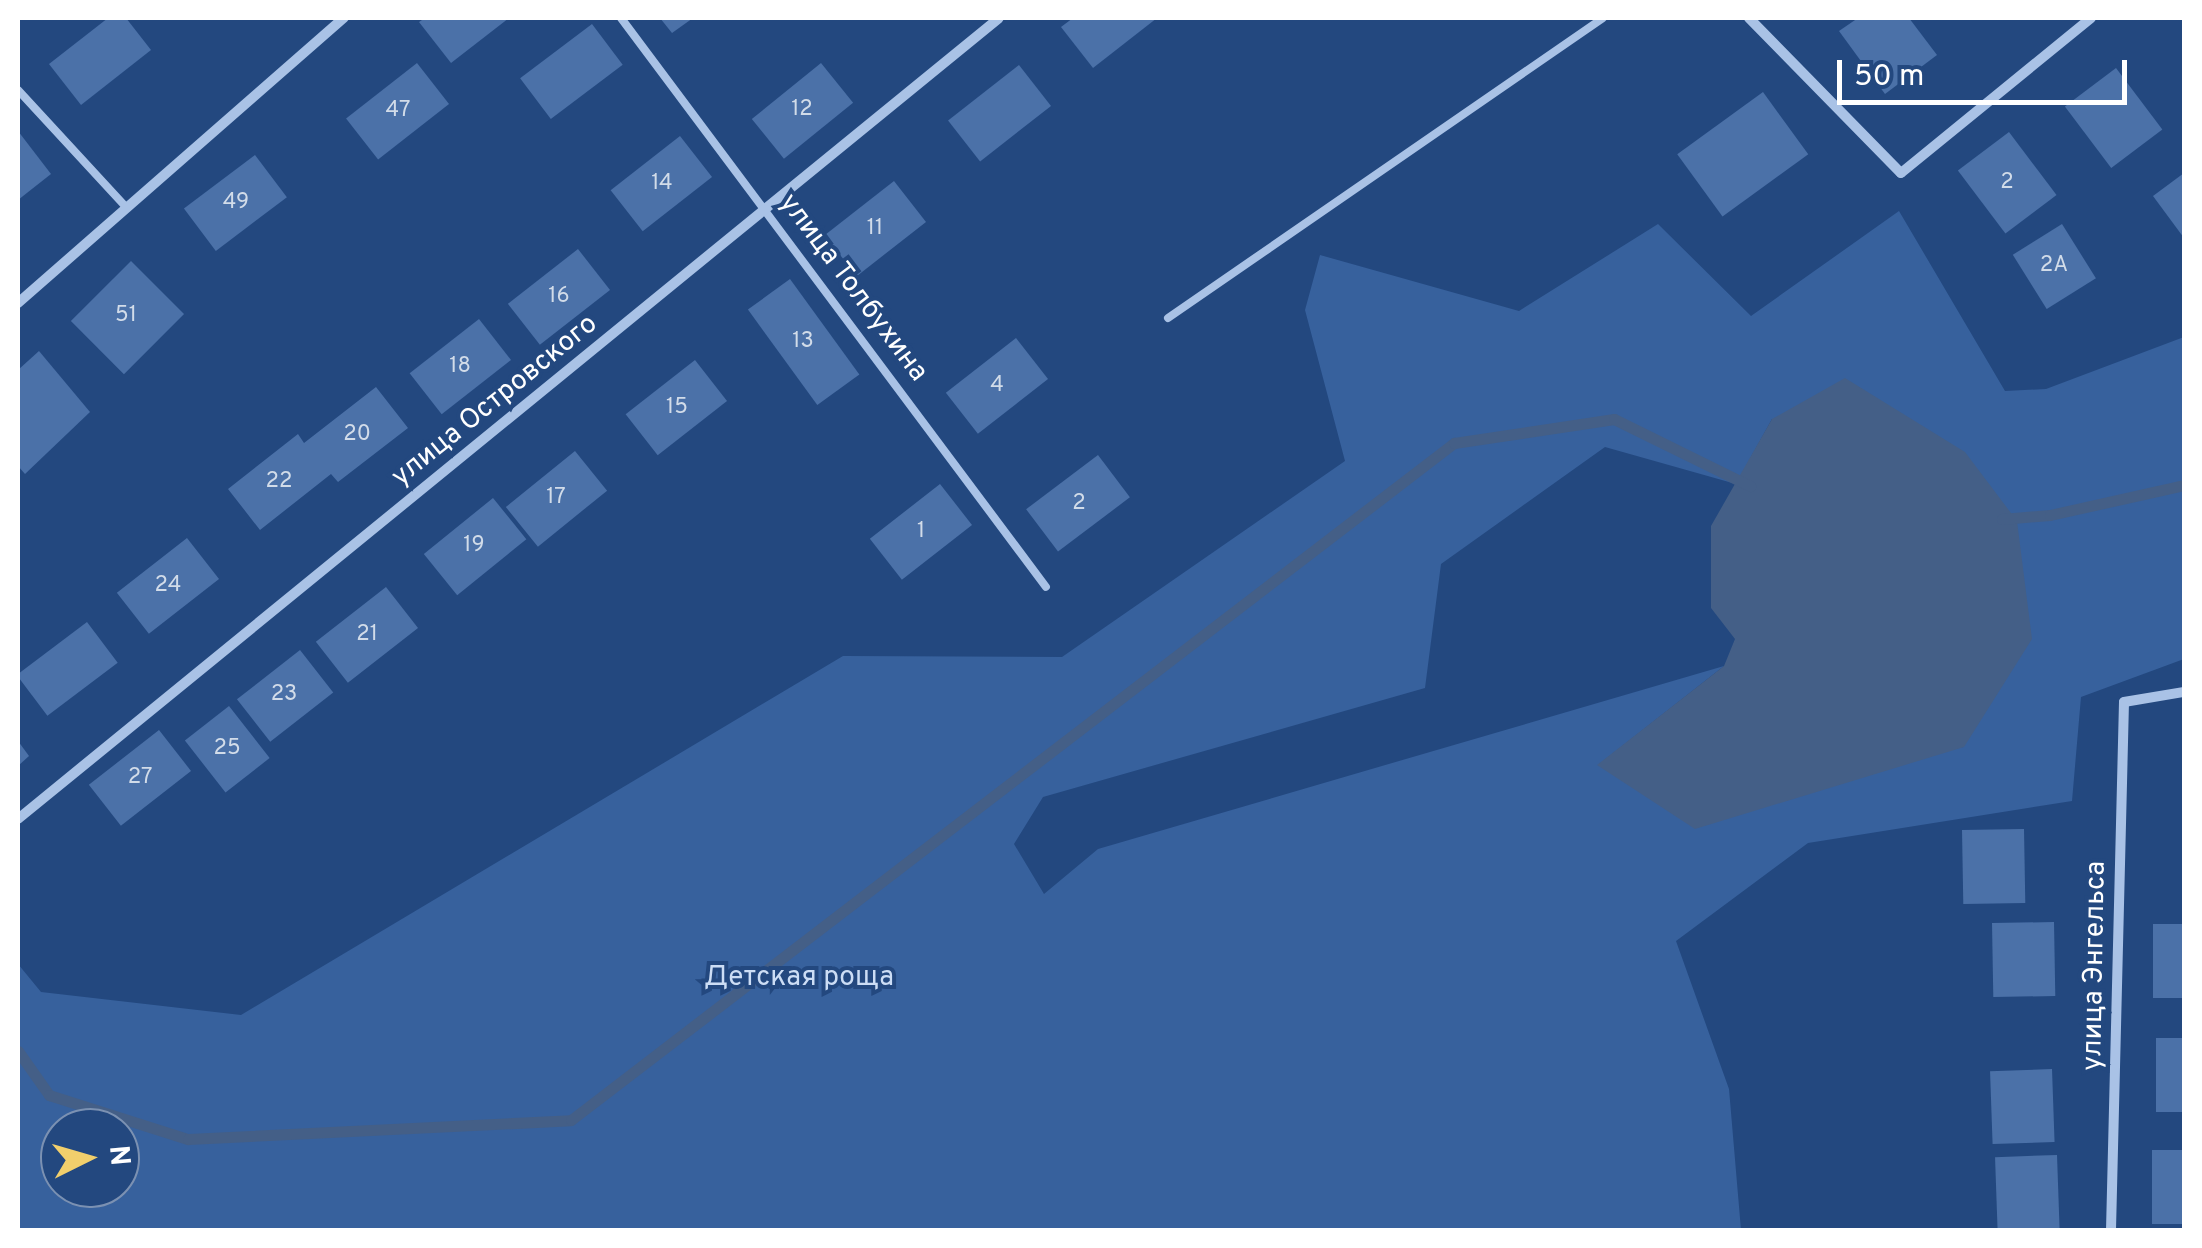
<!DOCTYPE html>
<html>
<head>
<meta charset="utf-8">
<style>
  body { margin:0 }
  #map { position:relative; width:2202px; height:1248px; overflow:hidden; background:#23487f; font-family:Overpass,sans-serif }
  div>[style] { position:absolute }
  .green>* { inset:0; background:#37619d }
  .water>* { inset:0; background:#445f87 }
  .stream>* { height:11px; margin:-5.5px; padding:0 5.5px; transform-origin:5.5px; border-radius:5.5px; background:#445f87 }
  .building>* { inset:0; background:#4b71a8; transform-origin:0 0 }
  .service>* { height:8px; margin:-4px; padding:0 4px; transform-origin:4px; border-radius:4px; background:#a9c2e6 }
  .minor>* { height:10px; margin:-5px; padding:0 5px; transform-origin:5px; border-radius:5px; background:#a9c2e6 }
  span { translate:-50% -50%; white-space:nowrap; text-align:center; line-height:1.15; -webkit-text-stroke:8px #23487f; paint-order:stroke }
  .number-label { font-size:22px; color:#d2dce9 }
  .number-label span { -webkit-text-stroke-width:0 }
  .street-label { font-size:28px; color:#fff }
  .park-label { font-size:28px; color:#ccddf5 }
  .frame { position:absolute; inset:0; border:20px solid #fff; pointer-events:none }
  .north { position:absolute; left:40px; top:1108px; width:100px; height:100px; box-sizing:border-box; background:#23487f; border:2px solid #7b91b2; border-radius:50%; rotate:85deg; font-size:28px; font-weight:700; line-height:40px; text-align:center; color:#fff }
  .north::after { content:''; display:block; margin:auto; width:35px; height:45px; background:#f1cf6c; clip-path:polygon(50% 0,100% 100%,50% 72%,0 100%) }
  .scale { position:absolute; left:1837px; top:60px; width:290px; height:45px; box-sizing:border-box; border:5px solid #fff; border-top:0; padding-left:12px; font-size:30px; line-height:35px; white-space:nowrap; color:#fff; -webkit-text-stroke:8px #23487f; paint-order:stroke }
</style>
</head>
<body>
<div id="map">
  <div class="green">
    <div style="clip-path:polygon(evenodd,1899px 211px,2005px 391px,2046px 389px,2184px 337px,2184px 659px,2081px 697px,2072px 801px,1808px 843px,1676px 941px,1729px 1089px,1741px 1230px,18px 1230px,18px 964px,41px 992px,241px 1015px,843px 656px,1062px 657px,1345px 461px,1305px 310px,1320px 255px,1519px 311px,1658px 224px,1751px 316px,1899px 211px,1772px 419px,1964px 747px,1598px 765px,1724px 666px,1098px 849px,1044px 894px,1014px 844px,1043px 797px,1425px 688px,1441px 564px,1605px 447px,1736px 484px,1772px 419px,1899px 211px,60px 1128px,120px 1128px,120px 1188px,60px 1188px,60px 1128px)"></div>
  </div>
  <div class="water">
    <div style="clip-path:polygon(1845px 378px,1965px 452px,2017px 521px,2032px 639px,1964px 747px,1695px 829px,1597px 765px,1724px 666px,1735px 639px,1711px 608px,1711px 526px,1772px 419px)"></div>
  </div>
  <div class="stream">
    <div style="left:2002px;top:519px;width:48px;rotate:-4.8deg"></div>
    <div style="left:2050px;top:515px;width:137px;rotate:-12.6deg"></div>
    <div style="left:18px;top:1051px;width:54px;rotate:54.8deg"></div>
    <div style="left:49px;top:1095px;width:146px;rotate:17.6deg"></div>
    <div style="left:188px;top:1139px;width:383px;rotate:-2.8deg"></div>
    <div style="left:571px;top:1120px;width:1113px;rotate:-37.48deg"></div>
    <div style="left:1454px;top:443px;width:162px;rotate:-8.5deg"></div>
    <div style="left:1614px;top:419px;width:152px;rotate:26.2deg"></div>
  </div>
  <div class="building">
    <div style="clip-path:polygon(108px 18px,126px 18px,151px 50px,81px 105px,49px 64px)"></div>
    <div style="clip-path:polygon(425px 18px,509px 18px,451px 63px,419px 22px)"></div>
    <div style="clip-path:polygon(660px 18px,693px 18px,672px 33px)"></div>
    <div style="clip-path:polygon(1073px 18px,1157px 18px,1093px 68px,1061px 27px)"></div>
    <div style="clip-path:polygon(1858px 18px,1909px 18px,1937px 55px,1885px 94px,1839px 31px)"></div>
    <div style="left:592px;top:24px;width:51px;height:90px;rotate:53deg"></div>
    <div style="left:417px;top:63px;width:52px;height:90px;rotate:52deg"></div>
    <div style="left:821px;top:63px;width:51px;height:89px;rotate:51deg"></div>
    <div style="left:1019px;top:65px;width:52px;height:90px;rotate:52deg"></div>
    <div style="left:2116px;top:68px;width:77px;height:64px;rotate:53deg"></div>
    <div style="left:1763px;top:92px;width:77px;height:106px;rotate:54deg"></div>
    <div style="clip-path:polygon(18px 131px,51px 174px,18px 200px)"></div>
    <div style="left:2009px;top:132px;width:79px;height:64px;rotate:53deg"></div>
    <div style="left:680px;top:136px;width:52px;height:88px;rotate:52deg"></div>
    <div style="left:255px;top:155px;width:53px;height:89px;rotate:53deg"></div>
    <div style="clip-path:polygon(2184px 173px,2184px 238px,2153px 196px)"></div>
    <div style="left:894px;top:181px;width:52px;height:88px;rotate:52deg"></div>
    <div style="left:2062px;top:224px;width:64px;height:58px;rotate:58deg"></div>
    <div style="left:578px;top:249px;width:52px;height:89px;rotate:52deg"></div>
    <div style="left:131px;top:261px;width:75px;height:85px;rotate:45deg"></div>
    <div style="left:790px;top:279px;width:118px;height:52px;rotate:54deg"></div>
    <div style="left:479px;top:319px;width:52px;height:88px;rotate:52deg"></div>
    <div style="left:1016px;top:338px;width:52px;height:89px;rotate:52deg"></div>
    <div style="clip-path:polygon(39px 351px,90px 412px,25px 474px,18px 466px,18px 370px)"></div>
    <div style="left:695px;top:360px;width:52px;height:88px;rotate:52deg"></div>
    <div style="clip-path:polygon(376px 387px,408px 428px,338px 482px,331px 474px,260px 530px,228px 489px,298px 434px,304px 443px)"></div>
    <div style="left:575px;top:451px;width:51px;height:89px;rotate:51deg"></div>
    <div style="left:1098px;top:455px;width:53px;height:90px;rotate:53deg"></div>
    <div style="left:940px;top:484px;width:52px;height:89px;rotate:52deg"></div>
    <div style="left:493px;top:498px;width:53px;height:89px;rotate:51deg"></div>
    <div style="left:187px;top:538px;width:52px;height:89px;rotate:52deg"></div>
    <div style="left:386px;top:587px;width:52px;height:89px;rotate:52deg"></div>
    <div style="left:87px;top:622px;width:51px;height:88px;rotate:53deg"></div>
    <div style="left:300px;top:650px;width:54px;height:80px;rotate:52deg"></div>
    <div style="left:229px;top:706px;width:66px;height:56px;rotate:52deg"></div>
    <div style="left:159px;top:730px;width:52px;height:89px;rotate:52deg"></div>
    <div style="clip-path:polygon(18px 741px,29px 756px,18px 766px)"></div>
    <div style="left:2024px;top:829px;width:74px;height:62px;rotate:89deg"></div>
    <div style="left:2054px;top:922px;width:74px;height:62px;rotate:89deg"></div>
    <div style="left:2153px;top:924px;width:31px;height:74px"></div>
    <div style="left:2184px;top:1038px;width:74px;height:28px;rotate:90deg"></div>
    <div style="left:2052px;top:1069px;width:73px;height:62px;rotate:88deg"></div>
    <div style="left:2184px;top:1150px;width:74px;height:32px;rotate:90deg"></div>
    <div style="left:2057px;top:1155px;width:74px;height:62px;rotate:88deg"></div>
  </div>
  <div class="service">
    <div style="left:621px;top:18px;width:710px;rotate:53.24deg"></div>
    <div style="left:18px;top:90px;width:158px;rotate:47.3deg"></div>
    <div style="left:1168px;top:318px;width:528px;rotate:-34.59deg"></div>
  </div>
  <div class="minor">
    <div style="left:1749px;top:18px;width:217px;rotate:45.6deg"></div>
    <div style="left:1901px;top:173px;width:245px;rotate:-39.2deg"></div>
    <div style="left:18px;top:303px;width:433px;rotate:-41.2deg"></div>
    <div style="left:18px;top:819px;width:1266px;rotate:-39.23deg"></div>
    <div style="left:2111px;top:1230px;width:528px;rotate:-88.59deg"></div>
    <div style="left:2124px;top:702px;width:61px;rotate:-9.5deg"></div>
  </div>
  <div class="number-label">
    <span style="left:802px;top:110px">12</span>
    <span style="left:398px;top:111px">47</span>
    <span style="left:2007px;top:183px">2</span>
    <span style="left:662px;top:184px">14</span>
    <span style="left:236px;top:203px">49</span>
    <span style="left:875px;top:229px">11</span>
    <span style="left:2054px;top:266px">2А</span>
    <span style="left:559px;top:297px">16</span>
    <span style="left:126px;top:316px">51</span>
    <span style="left:803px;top:342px">13</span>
    <span style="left:460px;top:367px">18</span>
    <span style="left:997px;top:386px">4</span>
    <span style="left:677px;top:408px">15</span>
    <span style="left:357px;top:435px">20</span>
    <span style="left:279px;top:482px">22</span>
    <span style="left:556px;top:498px">17</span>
    <span style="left:1079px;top:504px">2</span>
    <span style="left:921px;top:532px">1</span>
    <span style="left:474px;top:546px">19</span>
    <span style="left:168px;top:586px">24</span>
    <span style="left:367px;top:635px">21</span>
    <span style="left:284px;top:695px">23</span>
    <span style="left:227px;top:749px">25</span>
    <span style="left:140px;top:778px">27</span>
  </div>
  <div class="street-label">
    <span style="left:853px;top:288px;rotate:53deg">улица Толбухина</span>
    <span style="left:495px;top:401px;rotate:-39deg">улица Островского</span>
    <span style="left:2095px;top:966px;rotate:-89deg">улица Энгельса</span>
  </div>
  <div class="park-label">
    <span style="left:799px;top:978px">Детская роща</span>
  </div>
  <div class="frame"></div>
  <div class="north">N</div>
  <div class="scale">50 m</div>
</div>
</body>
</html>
